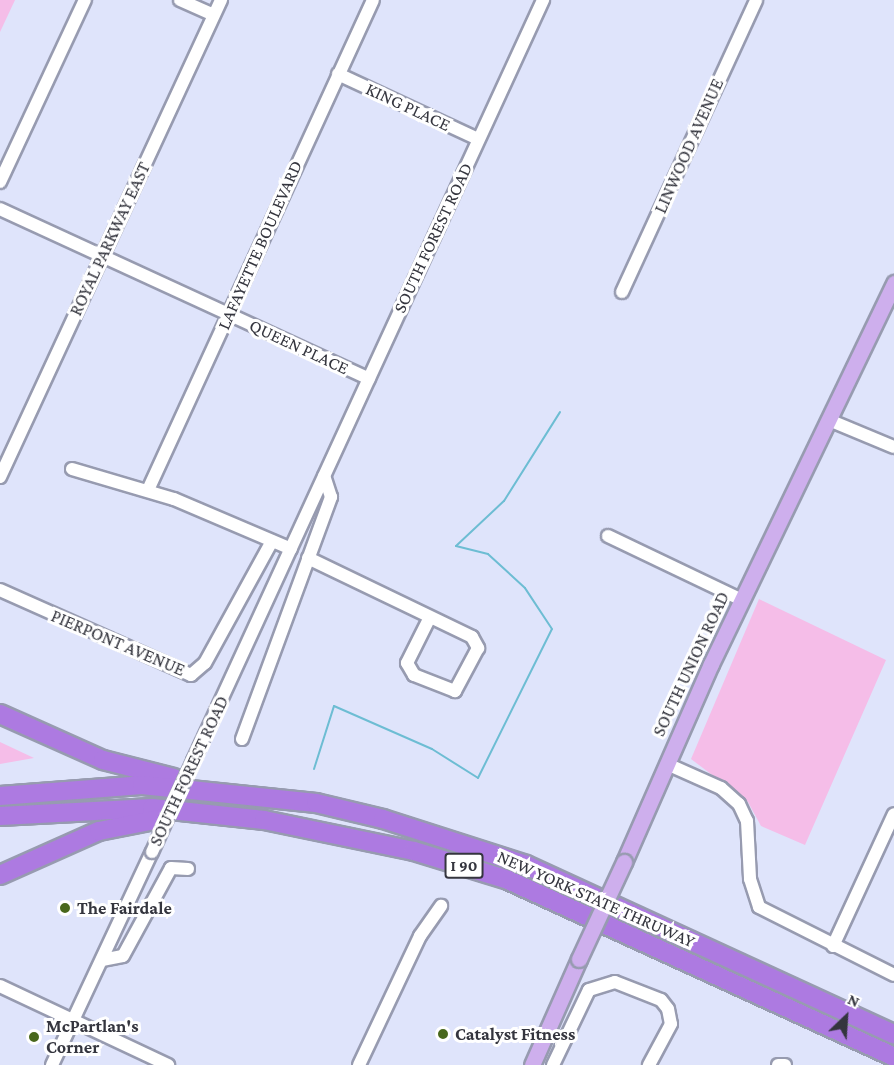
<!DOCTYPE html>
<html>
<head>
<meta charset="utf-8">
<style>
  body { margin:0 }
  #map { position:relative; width:894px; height:1065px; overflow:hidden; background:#dfe4fb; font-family:"Crimson Pro",serif }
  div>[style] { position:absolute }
  .green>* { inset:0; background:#f5bde8 }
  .stream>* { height:2px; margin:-1px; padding:0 1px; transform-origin:1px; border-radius:1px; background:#6dbdd3 }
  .roads { filter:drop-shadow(2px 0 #979bb0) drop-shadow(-2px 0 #979bb0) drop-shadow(0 2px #979bb0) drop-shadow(0 -2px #979bb0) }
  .minor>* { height:12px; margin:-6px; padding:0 6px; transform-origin:6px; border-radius:6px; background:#fff }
  .major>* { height:15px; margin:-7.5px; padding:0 7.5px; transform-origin:7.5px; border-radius:7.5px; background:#ceafed }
  .highway>* { height:18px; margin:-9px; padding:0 9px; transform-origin:9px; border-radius:9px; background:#ad7ae1 }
  .bridges { filter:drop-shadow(2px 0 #979bb0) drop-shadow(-2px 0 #979bb0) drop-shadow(0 2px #979bb0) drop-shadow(0 -2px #979bb0) }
  .minor-bridge>* { height:12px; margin:-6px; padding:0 6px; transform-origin:6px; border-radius:6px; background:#fff }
  .major-bridge>* { height:15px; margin:-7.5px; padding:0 7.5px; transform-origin:7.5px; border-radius:7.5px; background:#ceafed }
  .dots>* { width:16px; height:16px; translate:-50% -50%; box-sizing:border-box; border:3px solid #fff; border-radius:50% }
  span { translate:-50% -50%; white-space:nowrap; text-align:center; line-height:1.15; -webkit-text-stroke:6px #fff; paint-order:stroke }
  .shield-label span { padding:2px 4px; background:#fff; border:2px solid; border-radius:4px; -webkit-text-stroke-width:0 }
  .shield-label { font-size:16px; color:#34353e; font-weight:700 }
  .street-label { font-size:18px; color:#34353e }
  .poi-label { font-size:18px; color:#34353e; font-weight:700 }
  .left { translate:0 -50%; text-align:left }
  .north { position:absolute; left:816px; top:987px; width:60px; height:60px; -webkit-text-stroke:4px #fff; paint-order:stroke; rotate:25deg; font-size:16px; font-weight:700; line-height:24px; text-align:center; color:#34353e }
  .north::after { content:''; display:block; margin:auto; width:21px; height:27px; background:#34353e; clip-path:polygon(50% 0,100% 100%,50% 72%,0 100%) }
</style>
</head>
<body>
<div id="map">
  <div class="green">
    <div style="clip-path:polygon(0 0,15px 0,0 32px)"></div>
    <div style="clip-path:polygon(759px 599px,886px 660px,805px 845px,761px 826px,748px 802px,691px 759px)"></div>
    <div style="clip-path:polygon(0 742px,34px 758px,0 764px)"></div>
  </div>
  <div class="stream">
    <div style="left:314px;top:769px;width:66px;rotate:-72.4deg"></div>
    <div style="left:334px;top:706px;width:107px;rotate:23.7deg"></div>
    <div style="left:432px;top:749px;width:54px;rotate:32.2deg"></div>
    <div style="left:478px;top:778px;width:166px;rotate:-63.6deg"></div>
    <div style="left:552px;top:629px;width:49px;rotate:-123.4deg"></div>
    <div style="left:525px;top:588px;width:50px;rotate:-137.4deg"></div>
    <div style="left:488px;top:554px;width:33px;rotate:-166deg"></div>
    <div style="left:456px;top:546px;width:66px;rotate:-43.2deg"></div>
    <div style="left:504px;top:501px;width:105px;rotate:-57.8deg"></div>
  </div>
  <div class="roads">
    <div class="minor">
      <div style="left:180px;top:0;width:36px;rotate:24deg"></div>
      <div style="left:338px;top:74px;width:154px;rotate:24.9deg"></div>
      <div style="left:0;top:182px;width:201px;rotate:-65deg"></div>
      <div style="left:0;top:209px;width:406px;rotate:24.7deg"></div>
      <div style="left:622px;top:292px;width:321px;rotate:-65.3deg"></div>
      <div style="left:829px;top:420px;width:70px;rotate:22.6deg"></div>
      <div style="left:72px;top:469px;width:106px;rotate:16.4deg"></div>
      <div style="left:174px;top:499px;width:127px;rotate:23.1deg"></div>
      <div style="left:0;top:477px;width:526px;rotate:-65.14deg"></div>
      <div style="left:148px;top:490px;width:539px;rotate:-65.34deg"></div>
      <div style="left:608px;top:536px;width:148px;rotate:25.5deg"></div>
      <div style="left:308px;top:558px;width:182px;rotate:25.7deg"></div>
      <div style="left:472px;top:637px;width:13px;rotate:61deg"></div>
      <div style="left:478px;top:648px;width:49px;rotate:118.1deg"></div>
      <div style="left:455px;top:691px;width:44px;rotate:-158.7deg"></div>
      <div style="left:414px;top:675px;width:14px;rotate:-120deg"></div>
      <div style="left:407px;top:663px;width:51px;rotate:-63.4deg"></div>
      <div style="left:0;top:590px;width:209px;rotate:24deg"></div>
      <div style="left:191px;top:675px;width:18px;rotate:-41deg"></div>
      <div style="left:205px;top:663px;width:139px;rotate:-61.2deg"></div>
      <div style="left:242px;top:739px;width:258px;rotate:-69.8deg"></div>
      <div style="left:331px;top:497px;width:22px;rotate:-108deg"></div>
      <div style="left:193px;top:761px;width:838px;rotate:-65.3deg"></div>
      <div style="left:667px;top:764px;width:59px;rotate:24deg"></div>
      <div style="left:721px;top:788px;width:24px;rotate:42deg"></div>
      <div style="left:739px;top:804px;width:19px;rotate:65deg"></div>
      <div style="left:747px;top:821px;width:58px;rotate:87deg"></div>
      <div style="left:750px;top:879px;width:29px;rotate:72deg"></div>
      <div style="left:759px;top:907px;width:151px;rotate:26.7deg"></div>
      <div style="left:833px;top:946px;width:145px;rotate:-65.2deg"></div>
      <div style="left:102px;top:960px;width:21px;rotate:-11deg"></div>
      <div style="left:123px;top:956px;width:100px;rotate:-61.4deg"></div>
      <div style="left:171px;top:868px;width:17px;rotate:3deg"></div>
      <div style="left:0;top:986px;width:186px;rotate:25.2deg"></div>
      <div style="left:52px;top:1065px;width:235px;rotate:-64.9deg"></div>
      <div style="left:359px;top:1065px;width:143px;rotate:-64.7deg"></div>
      <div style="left:420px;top:936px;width:37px;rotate:-55deg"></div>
      <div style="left:553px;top:1065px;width:83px;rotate:-64.4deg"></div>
      <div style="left:589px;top:990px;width:27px;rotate:-17deg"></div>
      <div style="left:615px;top:982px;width:49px;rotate:21.4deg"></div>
      <div style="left:661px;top:1000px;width:11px;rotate:52deg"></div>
      <div style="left:668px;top:1009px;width:15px;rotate:79deg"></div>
      <div style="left:671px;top:1024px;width:47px;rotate:118.2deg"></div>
      <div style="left:778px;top:1065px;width:7px"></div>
    </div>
    <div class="major">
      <div style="left:624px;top:862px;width:216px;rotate:-66.3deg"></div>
      <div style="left:711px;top:664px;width:423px;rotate:-64.3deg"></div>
      <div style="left:532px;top:1065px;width:116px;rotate:-66.1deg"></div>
    </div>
    <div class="highway">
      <div style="left:0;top:714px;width:113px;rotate:24.1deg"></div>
      <div style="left:103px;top:760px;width:73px;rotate:14.2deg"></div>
      <div style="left:0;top:796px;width:142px;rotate:-4.4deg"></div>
      <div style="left:142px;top:785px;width:175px;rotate:5.9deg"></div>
      <div style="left:316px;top:803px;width:69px;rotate:13.4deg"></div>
      <div style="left:383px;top:819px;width:150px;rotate:17.8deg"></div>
      <div style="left:526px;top:865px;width:405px;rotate:24.7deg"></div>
      <div style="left:0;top:816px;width:152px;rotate:-3deg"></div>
      <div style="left:152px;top:808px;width:113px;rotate:6.1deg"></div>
      <div style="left:264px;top:820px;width:153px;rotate:11.7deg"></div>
      <div style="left:414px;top:851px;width:98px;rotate:17.1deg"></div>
      <div style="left:508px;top:880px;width:425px;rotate:24.6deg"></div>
      <div style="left:0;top:875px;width:108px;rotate:-24deg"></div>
      <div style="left:99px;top:831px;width:66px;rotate:-11.3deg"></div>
    </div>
  </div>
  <div class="bridges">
    <div class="minor-bridge">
      <div style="left:152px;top:852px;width:100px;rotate:-65.7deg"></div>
    </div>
    <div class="major-bridge">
      <div style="left:579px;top:959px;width:107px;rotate:-65.1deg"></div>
    </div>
  </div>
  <div class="dots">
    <div style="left:65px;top:908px;background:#48671c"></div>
    <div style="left:443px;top:1034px;background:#48671c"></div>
    <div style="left:34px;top:1037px;background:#48671c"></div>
  </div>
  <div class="shield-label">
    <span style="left:464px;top:866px">I 90</span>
  </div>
  <div class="street-label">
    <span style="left:408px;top:107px;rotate:25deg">KING PLACE</span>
    <span style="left:689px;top:146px;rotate:-66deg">LINWOOD AVENUE</span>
    <span style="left:433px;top:238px;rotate:-65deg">SOUTH FOREST ROAD</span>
    <span style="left:110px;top:239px;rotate:-65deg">ROYAL PARKWAY EAST</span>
    <span style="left:260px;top:245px;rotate:-66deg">LAFAYETTE BOULEVARD</span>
    <span style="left:299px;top:347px;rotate:25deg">QUEEN PLACE</span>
    <span style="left:118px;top:643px;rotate:23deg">PIERPONT AVENUE</span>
    <span style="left:691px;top:664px;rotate:-65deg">SOUTH UNION ROAD</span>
    <span style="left:189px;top:771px;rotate:-65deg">SOUTH FOREST ROAD</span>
    <span style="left:596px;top:899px;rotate:24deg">NEW YORK STATE THRUWAY</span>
  </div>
  <div class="poi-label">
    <span class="left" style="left:77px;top:908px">The Fairdale</span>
    <span class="left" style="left:46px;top:1037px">McPartlan's<br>Corner</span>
    <span class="left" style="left:455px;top:1034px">Catalyst Fitness</span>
  </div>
  <div class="north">N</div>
</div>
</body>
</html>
